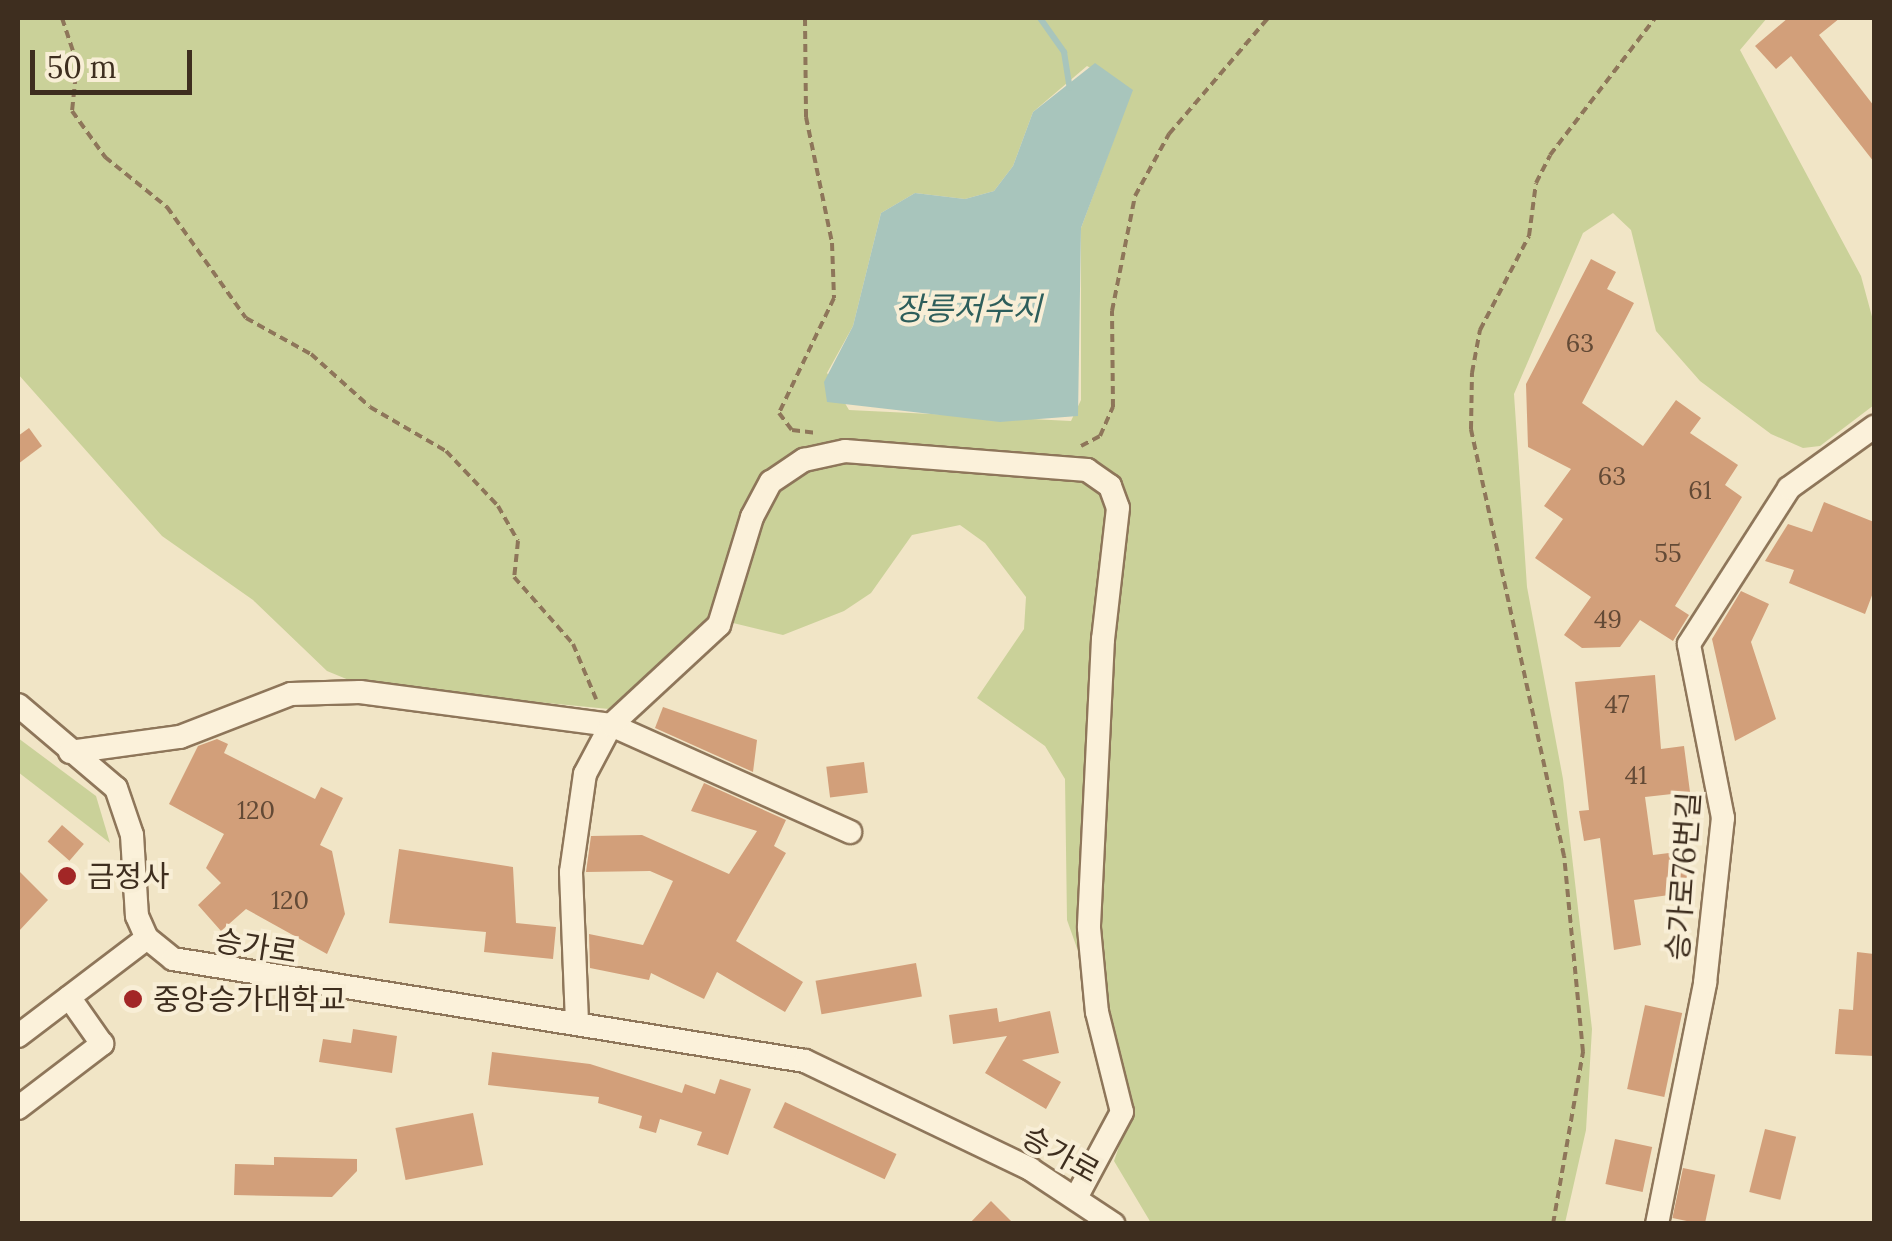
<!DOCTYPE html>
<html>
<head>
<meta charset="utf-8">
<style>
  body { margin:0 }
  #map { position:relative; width:1892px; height:1241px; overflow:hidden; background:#f1e5c6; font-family:Lora,"Noto Sans KR",serif }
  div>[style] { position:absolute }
  .green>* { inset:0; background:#cad199 }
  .water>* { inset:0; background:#a8c5bc }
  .stream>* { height:6px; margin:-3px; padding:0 3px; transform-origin:3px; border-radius:3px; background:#a8c5bc }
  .building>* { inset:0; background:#d29f7a; transform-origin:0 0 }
  .path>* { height:4px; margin-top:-2px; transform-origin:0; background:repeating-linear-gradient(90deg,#8e765a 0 8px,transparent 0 13px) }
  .roads { filter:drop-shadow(2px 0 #8e765a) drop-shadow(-2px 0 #8e765a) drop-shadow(0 2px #8e765a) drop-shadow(0 -2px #8e765a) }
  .minor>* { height:22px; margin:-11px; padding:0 11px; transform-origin:11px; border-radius:11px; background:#fbf1da }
  .dots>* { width:28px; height:28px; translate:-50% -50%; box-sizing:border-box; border:5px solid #f8eed6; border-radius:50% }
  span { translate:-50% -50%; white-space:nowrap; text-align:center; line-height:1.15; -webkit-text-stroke:8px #f8eed6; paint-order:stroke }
  .number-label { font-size:25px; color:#634a36 }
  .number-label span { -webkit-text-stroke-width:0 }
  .poi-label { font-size:30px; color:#3e2e1f }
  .left { translate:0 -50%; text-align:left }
  .street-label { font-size:30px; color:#3e2e1f }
  .water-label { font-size:32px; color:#2d5e5b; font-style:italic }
  .frame { position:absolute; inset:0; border:20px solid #3e2e1f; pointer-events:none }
  .scale { position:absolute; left:30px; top:50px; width:162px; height:45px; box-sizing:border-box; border:5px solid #3e2e1f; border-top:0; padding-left:12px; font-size:30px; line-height:35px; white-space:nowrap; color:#3e2e1f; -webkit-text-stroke:8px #f8eed6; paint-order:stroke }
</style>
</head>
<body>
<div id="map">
  <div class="green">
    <div style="clip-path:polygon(evenodd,18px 18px,1767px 18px,1740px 50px,1861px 276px,1874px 324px,1874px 405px,1820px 446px,1803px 448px,1771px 434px,1700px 381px,1656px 331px,1631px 230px,1613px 213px,1583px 233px,1514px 394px,1527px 587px,1563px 779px,1592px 1029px,1586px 1130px,1565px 1223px,1151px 1223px,1114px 1161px,1133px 1106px,1067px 920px,1065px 779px,1045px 746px,977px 698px,1024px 629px,1026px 597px,985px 543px,960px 525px,912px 535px,871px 593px,844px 611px,783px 635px,729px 622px,609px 709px,361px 685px,327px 671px,253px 600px,162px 536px,18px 374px,18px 18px,1087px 66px,1132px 90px,1081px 228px,1081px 400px,1071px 421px,849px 410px,827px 373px,853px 326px,881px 213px,915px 193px,965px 199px,994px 191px,1013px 166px,1033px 112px,1087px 66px)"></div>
    <div style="clip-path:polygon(18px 738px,96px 796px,110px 843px,18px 772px)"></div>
  </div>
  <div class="water">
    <div style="clip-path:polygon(1095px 63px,1133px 90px,1081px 228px,1078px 416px,1000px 422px,827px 402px,824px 382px,853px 326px,881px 213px,915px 193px,965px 199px,994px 191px,1013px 166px,1033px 112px)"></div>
  </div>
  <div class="stream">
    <div style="left:1040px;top:18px;width:42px;rotate:54.8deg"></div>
    <div style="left:1064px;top:52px;width:36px;rotate:81deg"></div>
  </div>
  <div class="building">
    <div style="clip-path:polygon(1788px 18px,1840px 18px,1819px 35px,1874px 106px,1874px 162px,1791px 56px,1776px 69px,1755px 46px)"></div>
    <div style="clip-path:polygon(1591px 259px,1616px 272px,1607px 289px,1634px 303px,1582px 403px,1643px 446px,1676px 400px,1701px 418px,1690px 433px,1738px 465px,1725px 485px,1742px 497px,1675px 606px,1689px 615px,1673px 641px,1640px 620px,1620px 647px,1582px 648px,1564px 635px,1591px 597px,1535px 558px,1563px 519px,1544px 506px,1571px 469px,1528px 447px,1526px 384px)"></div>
    <div style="clip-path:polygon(29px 428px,42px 446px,18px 464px,18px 436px)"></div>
    <div style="clip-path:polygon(1824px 502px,1874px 522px,1874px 590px,1865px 614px,1789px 583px,1794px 570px,1765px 561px,1788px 524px,1812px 532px)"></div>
    <div style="clip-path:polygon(1741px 591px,1769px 604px,1751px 642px,1776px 719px,1735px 741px,1712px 639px)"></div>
    <div style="clip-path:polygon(1655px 675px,1661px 749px,1684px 746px,1690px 792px,1645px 797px,1653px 855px,1685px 851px,1690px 892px,1634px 900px,1641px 945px,1614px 950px,1600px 838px,1584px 841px,1579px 811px,1589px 810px,1575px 682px)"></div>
    <div style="clip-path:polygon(663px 707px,757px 740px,753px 772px,655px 728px)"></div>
    <div style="clip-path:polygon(217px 739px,228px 744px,224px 753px,315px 799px,321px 787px,343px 798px,320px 845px,332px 851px,345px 914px,327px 954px,246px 909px,221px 931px,198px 905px,221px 883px,206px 868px,224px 834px,169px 804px,198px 746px)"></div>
    <div style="left:864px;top:762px;width:31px;height:38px;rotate:83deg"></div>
    <div style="clip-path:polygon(704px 783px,786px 820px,774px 846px,786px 853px,736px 941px,803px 982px,785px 1012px,717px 972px,704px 999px,651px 973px,649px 980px,590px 968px,589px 934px,643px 945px,673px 881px,650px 871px,586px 872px,591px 836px,642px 835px,729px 874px,757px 831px,691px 811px)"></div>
    <div style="left:62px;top:825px;width:29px;height:22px;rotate:41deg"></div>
    <div style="clip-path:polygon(399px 849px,513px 867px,516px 923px,556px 927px,553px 959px,484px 952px,486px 932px,389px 923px)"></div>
    <div style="clip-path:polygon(18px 870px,48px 900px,18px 932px)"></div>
    <div style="clip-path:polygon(1857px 952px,1874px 954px,1874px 1056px,1835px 1054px,1839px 1009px,1853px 1010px)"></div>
    <div style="left:916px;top:963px;width:34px;height:102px;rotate:80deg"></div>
    <div style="left:1645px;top:1005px;width:38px;height:86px;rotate:12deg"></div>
    <div style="clip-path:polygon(997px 1008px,999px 1022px,1050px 1011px,1059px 1053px,1022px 1060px,1061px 1082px,1046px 1109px,985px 1073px,1007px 1036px,953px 1044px,949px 1015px)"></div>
    <div style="clip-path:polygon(353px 1029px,397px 1036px,392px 1073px,319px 1062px,323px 1039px,351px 1043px)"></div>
    <div style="clip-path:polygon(492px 1052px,590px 1064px,682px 1093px,685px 1084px,715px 1094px,720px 1079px,751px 1089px,728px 1155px,697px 1145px,702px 1132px,660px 1119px,656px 1133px,639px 1128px,642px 1116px,598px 1103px,599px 1097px,488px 1085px)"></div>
    <div style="left:785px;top:1102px;width:123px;height:28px;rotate:25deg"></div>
    <div style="left:473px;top:1113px;width:53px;height:79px;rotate:79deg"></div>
    <div style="left:1765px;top:1129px;width:32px;height:65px;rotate:14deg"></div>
    <div style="left:1615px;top:1139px;width:38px;height:46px;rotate:12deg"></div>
    <div style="clip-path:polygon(274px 1157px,357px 1159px,357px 1171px,332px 1197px,234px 1195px,235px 1164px,274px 1165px)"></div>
    <div style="left:1683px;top:1168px;width:33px;height:51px;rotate:12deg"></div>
    <div style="clip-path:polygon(991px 1201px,1014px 1224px,969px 1224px)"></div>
  </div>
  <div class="path">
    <div style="left:62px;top:18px;width:47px;rotate:71.6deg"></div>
    <div style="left:77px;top:63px;width:48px;rotate:95.9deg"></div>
    <div style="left:72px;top:111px;width:57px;rotate:54.3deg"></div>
    <div style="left:105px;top:157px;width:80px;rotate:38.9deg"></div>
    <div style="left:167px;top:207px;width:136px;rotate:54.6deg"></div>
    <div style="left:246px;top:318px;width:74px;rotate:29deg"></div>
    <div style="left:311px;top:354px;width:79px;rotate:41.9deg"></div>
    <div style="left:370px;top:407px;width:88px;rotate:30.1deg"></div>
    <div style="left:446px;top:451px;width:76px;rotate:46.6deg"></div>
    <div style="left:498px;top:506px;width:40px;rotate:60.3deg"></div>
    <div style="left:518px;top:541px;width:36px;rotate:96deg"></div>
    <div style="left:514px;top:577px;width:89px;rotate:48.6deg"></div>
    <div style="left:573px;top:644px;width:60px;rotate:67.3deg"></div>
    <div style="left:805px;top:18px;width:99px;rotate:89.4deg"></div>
    <div style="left:806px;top:117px;width:129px;rotate:78.3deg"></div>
    <div style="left:832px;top:243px;width:55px;rotate:87.9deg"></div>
    <div style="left:834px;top:298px;width:127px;rotate:115.6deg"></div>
    <div style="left:779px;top:413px;width:21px;rotate:53deg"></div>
    <div style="left:792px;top:430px;width:25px;rotate:7deg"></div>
    <div style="left:1081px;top:446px;width:21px;rotate:-28deg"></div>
    <div style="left:1100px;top:436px;width:32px;rotate:-66deg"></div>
    <div style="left:1113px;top:407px;width:96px;rotate:-90.6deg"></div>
    <div style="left:1112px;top:311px;width:117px;rotate:-78.7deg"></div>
    <div style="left:1135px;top:196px;width:71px;rotate:-61.3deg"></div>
    <div style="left:1169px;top:134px;width:153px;rotate:-49.5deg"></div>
    <div style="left:1553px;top:1224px;width:175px;rotate:-80.1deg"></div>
    <div style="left:1583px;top:1052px;width:197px;rotate:-95.5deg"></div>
    <div style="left:1564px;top:856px;width:437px;rotate:-102.3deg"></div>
    <div style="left:1471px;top:429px;width:56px;rotate:-89deg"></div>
    <div style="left:1472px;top:373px;width:44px;rotate:-79.5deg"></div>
    <div style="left:1480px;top:330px;width:106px;rotate:-62.5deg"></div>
    <div style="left:1529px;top:236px;width:53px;rotate:-82.5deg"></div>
    <div style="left:1536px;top:183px;width:31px;rotate:-63deg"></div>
    <div style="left:1550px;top:155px;width:173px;rotate:-52.5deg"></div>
  </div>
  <div class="roads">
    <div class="minor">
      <div style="left:18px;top:705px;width:128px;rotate:40.3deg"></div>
      <div style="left:116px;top:788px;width:50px;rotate:71.2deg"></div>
      <div style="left:132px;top:835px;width:81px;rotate:86.5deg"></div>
      <div style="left:137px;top:916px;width:24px;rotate:66deg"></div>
      <div style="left:147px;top:938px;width:33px;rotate:39deg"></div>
      <div style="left:173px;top:959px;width:640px;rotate:9.17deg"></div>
      <div style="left:805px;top:1061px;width:250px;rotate:25.6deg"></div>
      <div style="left:1030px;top:1169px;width:100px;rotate:33.5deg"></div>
      <div style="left:70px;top:752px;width:111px;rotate:-7.8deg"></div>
      <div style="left:180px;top:737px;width:119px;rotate:-21.2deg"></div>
      <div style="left:291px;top:694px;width:69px;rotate:-1.7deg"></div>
      <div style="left:360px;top:692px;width:253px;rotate:7.5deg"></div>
      <div style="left:611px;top:725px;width:262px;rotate:24.1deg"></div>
      <div style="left:577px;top:1022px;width:150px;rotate:-92.3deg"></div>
      <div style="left:571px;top:872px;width:99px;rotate:-81.9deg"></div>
      <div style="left:585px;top:774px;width:55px;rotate:-62deg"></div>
      <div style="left:611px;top:725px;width:147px;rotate:-42.8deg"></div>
      <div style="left:719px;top:625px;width:113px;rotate:-73deg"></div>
      <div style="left:752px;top:517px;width:40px;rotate:-62deg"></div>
      <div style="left:771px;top:482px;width:40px;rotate:-34deg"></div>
      <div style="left:804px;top:460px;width:42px;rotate:-12.4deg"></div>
      <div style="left:845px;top:451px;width:243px;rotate:4.5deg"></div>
      <div style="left:1087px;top:470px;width:28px;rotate:35deg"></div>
      <div style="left:1110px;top:486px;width:23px;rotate:70deg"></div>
      <div style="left:1118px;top:508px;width:132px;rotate:96.5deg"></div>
      <div style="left:1103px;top:639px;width:289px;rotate:92.8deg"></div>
      <div style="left:1089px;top:928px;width:84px;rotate:84.6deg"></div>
      <div style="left:1097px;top:1012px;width:103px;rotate:76deg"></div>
      <div style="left:1122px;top:1112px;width:95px;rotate:118.2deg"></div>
      <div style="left:18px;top:1036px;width:162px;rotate:-37.2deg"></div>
      <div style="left:18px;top:1108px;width:106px;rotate:-37.3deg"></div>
      <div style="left:102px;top:1044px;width:57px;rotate:-125.1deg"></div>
      <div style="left:1657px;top:1224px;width:246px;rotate:-78.7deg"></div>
      <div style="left:1705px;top:983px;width:166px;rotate:-83.8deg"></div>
      <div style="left:1723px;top:818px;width:177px;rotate:-101.1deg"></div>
      <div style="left:1689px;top:644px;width:185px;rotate:-57.3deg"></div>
      <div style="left:1789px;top:488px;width:105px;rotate:-35.7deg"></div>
    </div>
  </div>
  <div class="dots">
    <div style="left:67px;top:876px;background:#a22626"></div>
    <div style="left:133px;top:999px;background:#a22626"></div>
  </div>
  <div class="number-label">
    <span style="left:1580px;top:343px">63</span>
    <span style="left:1612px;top:476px">63</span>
    <span style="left:1700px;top:490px">61</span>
    <span style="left:1668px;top:553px">55</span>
    <span style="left:1608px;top:619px">49</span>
    <span style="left:1617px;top:704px">47</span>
    <span style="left:1636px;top:775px">41</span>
    <span style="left:256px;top:810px">120</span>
    <span style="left:290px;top:900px">120</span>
  </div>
  <div class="poi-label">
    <span class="left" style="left:87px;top:876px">금정사</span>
    <span class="left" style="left:153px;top:999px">중앙승가대학교</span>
  </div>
  <div class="street-label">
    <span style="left:1683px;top:876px;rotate:-86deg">승가로76번길</span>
    <span style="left:256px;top:946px;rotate:9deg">승가로</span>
    <span style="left:1061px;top:1154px;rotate:29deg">승가로</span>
  </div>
  <div class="water-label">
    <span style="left:968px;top:309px">장릉저수지</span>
  </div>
  <div class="frame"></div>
  <div class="scale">50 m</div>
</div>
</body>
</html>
